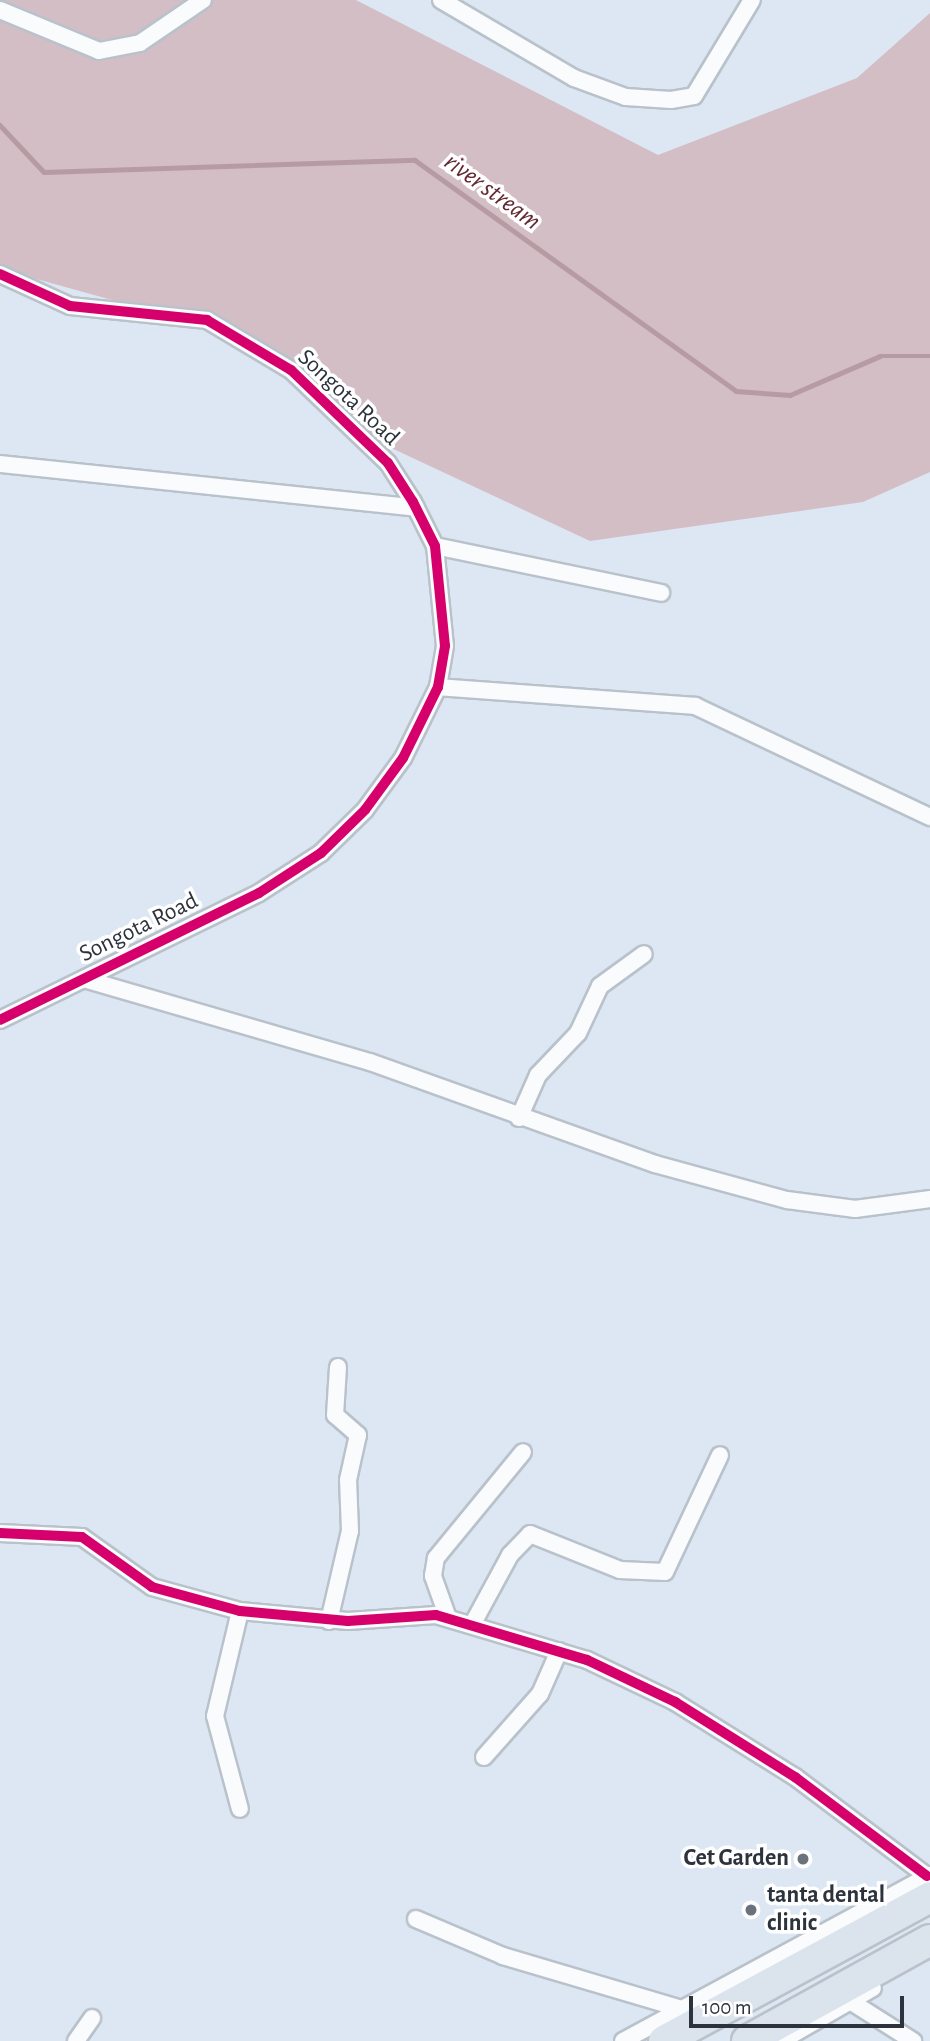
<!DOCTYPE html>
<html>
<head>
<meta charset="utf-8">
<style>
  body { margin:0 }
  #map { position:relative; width:930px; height:2041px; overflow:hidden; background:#dce7f3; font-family:"Alegreya Sans",sans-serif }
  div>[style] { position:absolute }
  .forest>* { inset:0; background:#d3bec6 }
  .stream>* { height:4.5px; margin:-2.25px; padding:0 2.25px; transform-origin:2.25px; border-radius:2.25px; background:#b79ba2 }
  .roads { filter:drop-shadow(2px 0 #b9c2cb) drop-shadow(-2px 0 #b9c2cb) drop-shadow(0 2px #b9c2cb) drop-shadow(0 -2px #b9c2cb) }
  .street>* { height:16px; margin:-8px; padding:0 8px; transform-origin:8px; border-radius:8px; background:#fafbfd }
  .highway>* { height:30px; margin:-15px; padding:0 15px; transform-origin:15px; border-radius:15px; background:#dbe4ec }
  .cycleway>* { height:10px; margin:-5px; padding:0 5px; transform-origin:5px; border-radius:5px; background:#d6006c }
  .dots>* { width:19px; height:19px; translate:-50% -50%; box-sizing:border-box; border:4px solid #fff; border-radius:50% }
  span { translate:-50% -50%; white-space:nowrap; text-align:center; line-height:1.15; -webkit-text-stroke:7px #fff; paint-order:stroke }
  .street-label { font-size:24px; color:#2c333c }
  .poi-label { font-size:24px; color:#2c333c; font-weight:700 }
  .right { translate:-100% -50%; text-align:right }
  .left { translate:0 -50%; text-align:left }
  .water-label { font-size:26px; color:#632832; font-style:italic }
  .scale { position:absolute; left:689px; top:1996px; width:215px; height:32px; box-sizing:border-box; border:4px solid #2c333c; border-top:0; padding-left:9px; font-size:21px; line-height:24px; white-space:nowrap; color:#2c333c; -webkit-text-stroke:5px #fff; paint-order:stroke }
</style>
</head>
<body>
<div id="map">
  <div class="forest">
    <div style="clip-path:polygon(0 0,356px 0,658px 155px,857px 78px,930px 13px,930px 472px,863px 502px,590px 541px,355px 431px,239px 335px,0 269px)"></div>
  </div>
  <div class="stream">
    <div style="left:0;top:125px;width:64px;rotate:46.9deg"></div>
    <div style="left:44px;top:172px;width:371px;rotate:-1.9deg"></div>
    <div style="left:415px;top:160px;width:395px;rotate:35.7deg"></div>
    <div style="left:736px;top:391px;width:54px;rotate:4.2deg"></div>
    <div style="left:790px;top:395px;width:98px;rotate:-23.4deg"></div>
    <div style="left:880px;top:356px;width:50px"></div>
  </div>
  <div class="roads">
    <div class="street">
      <div style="left:441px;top:0;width:154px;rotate:30.4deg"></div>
      <div style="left:574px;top:78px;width:55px;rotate:20.1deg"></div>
      <div style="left:626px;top:97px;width:45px;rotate:3.8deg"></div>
      <div style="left:671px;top:100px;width:23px;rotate:-10deg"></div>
      <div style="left:694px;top:96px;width:112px;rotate:-58.9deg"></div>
      <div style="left:0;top:10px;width:107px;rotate:22.5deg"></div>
      <div style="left:99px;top:51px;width:42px;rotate:-11deg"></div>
      <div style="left:140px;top:43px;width:76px;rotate:-34.3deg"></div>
      <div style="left:0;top:274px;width:77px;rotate:24.6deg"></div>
      <div style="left:70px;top:306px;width:138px;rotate:5.8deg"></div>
      <div style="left:207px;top:320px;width:98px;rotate:30.8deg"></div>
      <div style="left:291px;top:370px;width:134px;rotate:43.8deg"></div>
      <div style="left:388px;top:463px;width:46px;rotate:57.3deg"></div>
      <div style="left:413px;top:502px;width:49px;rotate:63.4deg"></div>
      <div style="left:435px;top:546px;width:100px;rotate:84.3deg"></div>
      <div style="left:445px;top:646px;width:42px;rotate:99.7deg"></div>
      <div style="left:438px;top:687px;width:79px;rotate:116.2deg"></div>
      <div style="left:403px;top:758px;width:64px;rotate:126.2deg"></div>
      <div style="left:365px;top:810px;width:62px;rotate:135.7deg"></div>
      <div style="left:321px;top:853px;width:74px;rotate:147.2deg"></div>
      <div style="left:259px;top:893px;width:288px;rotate:153.9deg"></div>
      <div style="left:0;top:464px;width:418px;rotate:6deg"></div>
      <div style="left:435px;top:546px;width:231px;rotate:11.7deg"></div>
      <div style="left:438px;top:687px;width:258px;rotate:4.2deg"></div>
      <div style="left:695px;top:706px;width:260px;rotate:25.3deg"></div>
      <div style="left:84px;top:979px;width:298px;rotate:16.2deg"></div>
      <div style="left:370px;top:1062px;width:303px;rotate:19.7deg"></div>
      <div style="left:655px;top:1164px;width:137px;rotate:15.3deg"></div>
      <div style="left:787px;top:1200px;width:69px;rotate:7.5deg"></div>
      <div style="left:855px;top:1209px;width:76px;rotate:-7.6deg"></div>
      <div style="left:519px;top:1118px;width:47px;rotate:-66.2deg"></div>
      <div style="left:538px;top:1075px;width:58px;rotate:-46.4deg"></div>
      <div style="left:578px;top:1033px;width:52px;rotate:-64.9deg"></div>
      <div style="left:600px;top:986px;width:54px;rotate:-36deg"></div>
      <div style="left:0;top:1533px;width:82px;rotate:2.8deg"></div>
      <div style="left:82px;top:1537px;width:86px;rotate:35.5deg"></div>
      <div style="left:152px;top:1587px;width:91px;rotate:15.3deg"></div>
      <div style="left:240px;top:1611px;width:108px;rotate:5.3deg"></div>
      <div style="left:348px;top:1621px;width:88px;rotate:-3.9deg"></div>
      <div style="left:436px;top:1615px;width:158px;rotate:16.6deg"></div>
      <div style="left:587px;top:1660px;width:98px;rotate:25.5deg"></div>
      <div style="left:675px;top:1702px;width:142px;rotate:32deg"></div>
      <div style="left:795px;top:1777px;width:165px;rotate:36.9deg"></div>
      <div style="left:240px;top:1611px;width:108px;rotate:103.4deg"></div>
      <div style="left:215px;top:1716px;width:96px;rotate:75deg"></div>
      <div style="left:448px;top:1618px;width:45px;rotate:-109.7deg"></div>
      <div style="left:433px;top:1576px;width:18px;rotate:-81deg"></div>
      <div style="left:436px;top:1558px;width:137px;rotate:-50.6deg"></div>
      <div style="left:329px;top:1621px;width:92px;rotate:-76.9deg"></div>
      <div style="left:350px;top:1531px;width:51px;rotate:-92.2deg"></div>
      <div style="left:348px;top:1480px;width:46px;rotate:-77.5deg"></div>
      <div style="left:358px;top:1435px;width:30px;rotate:-139deg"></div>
      <div style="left:335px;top:1415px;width:48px;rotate:-86.4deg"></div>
      <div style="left:472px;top:1625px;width:80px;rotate:-61.5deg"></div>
      <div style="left:510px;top:1555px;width:29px;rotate:-46deg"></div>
      <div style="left:530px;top:1534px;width:97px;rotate:21.8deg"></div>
      <div style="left:620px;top:1570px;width:45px;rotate:2.5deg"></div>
      <div style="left:665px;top:1572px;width:129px;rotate:-64.8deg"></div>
      <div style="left:484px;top:1757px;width:84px;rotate:-48.4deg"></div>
      <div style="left:540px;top:1694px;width:47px;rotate:-66.2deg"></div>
      <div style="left:416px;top:1919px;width:95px;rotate:23deg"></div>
      <div style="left:503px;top:1956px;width:187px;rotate:16.5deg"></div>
      <div style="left:850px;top:2001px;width:75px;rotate:32.4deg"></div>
      <div style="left:76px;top:2041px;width:28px;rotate:-55deg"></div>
      <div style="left:623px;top:2041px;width:349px;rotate:-28.4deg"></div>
      <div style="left:781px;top:2041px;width:106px;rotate:-29.9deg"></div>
    </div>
    <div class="highway">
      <div style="left:664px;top:2041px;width:302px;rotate:-28.4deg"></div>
      <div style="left:747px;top:2041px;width:209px;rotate:-28.9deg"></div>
    </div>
  </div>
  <div class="cycleway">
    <div style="left:0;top:274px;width:77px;rotate:24.6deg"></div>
    <div style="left:70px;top:306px;width:138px;rotate:5.8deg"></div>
    <div style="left:207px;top:320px;width:98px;rotate:30.8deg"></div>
    <div style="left:291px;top:370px;width:134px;rotate:43.8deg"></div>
    <div style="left:388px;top:463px;width:46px;rotate:57.3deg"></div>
    <div style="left:413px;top:502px;width:49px;rotate:63.4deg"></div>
    <div style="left:435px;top:546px;width:100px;rotate:84.3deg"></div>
    <div style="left:445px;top:646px;width:42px;rotate:99.7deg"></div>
    <div style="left:438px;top:687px;width:79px;rotate:116.2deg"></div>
    <div style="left:403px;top:758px;width:64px;rotate:126.2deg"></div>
    <div style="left:365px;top:810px;width:62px;rotate:135.7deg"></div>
    <div style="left:321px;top:853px;width:74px;rotate:147.2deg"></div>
    <div style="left:259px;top:893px;width:288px;rotate:153.9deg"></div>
    <div style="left:0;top:1533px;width:82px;rotate:2.8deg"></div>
    <div style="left:82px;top:1537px;width:86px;rotate:35.5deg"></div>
    <div style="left:152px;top:1587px;width:91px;rotate:15.3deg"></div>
    <div style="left:240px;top:1611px;width:108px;rotate:5.3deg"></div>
    <div style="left:348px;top:1621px;width:88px;rotate:-3.9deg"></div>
    <div style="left:436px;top:1615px;width:158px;rotate:16.6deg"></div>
    <div style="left:587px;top:1660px;width:98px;rotate:25.5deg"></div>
    <div style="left:675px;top:1702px;width:142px;rotate:32deg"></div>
    <div style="left:795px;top:1777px;width:165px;rotate:36.9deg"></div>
  </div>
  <div class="dots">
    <div style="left:803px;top:1859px;background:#6a727c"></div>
    <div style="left:751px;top:1910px;background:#6a727c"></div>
  </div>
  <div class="street-label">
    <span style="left:348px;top:398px;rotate:43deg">Songota Road</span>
    <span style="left:139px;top:928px;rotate:-26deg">Songota Road</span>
  </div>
  <div class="poi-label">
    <span class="right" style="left:789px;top:1859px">Cet Garden</span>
    <span class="left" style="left:767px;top:1910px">tanta dental<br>clinic</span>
  </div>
  <div class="water-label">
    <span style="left:492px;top:192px;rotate:36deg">river stream</span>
  </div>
  <div class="scale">100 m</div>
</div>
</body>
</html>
